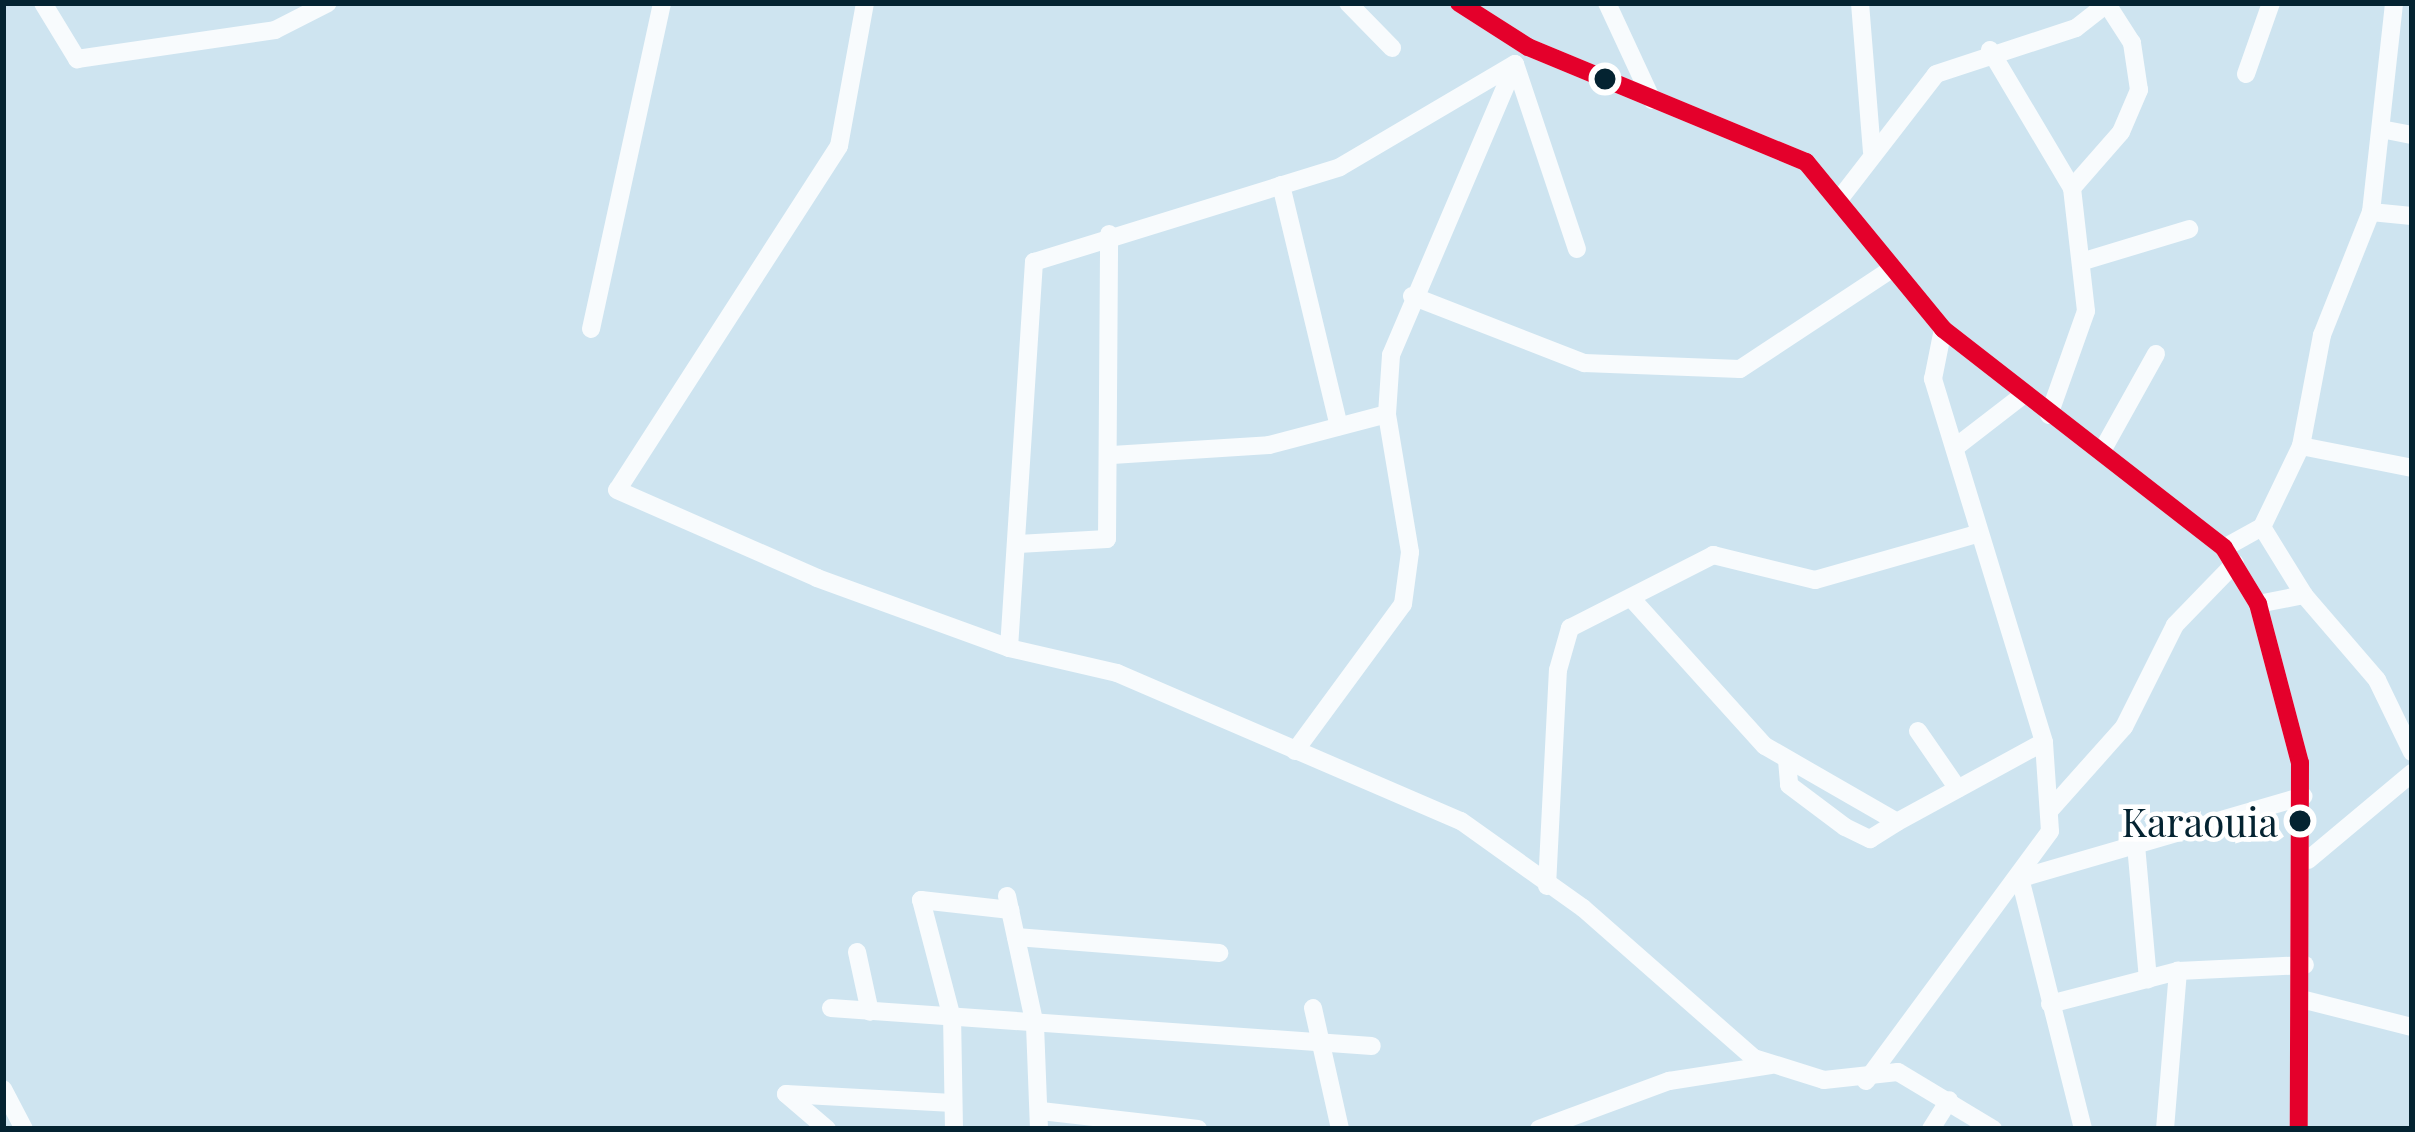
<!DOCTYPE html>
<html>
<head>
<meta charset="utf-8">
<style>
  body { margin:0 }
  #map { position:relative; width:2415px; height:1132px; overflow:hidden; background:#cee4f0; font-family:"Playfair Display",serif }
  div>[style] { position:absolute }
  .minor>* { height:18px; margin:-9px; padding:0 9px; transform-origin:9px; border-radius:9px; background:#f8fbfd }
  .bus-1>* { height:18px; margin:-9px; padding:0 9px; transform-origin:9px; border-radius:9px; background:#e4002b }
  .dots>* { width:33px; height:33px; translate:-50% -50%; box-sizing:border-box; border:6px solid #fff; border-radius:50% }
  span { translate:-50% -50%; white-space:nowrap; text-align:center; line-height:1.15; -webkit-text-stroke:9px #fff; paint-order:stroke }
  .bus-label { font-size:39px; color:#042331 }
  .right { translate:-100% -50%; text-align:right }
  .frame { position:absolute; inset:0; border:6px solid #042331; pointer-events:none }
</style>
</head>
<body>
<div id="map">
  <div class="minor">
    <div style="left:43px;top:3px;width:66px;rotate:58.7deg"></div>
    <div style="left:77px;top:59px;width:200px;rotate:-8.3deg"></div>
    <div style="left:275px;top:30px;width:59px;rotate:-27deg"></div>
    <div style="left:865px;top:3px;width:145px;rotate:100.3deg"></div>
    <div style="left:839px;top:146px;width:409px;rotate:122.8deg"></div>
    <div style="left:617px;top:490px;width:219px;rotate:23.7deg"></div>
    <div style="left:817px;top:578px;width:204px;rotate:20deg"></div>
    <div style="left:1009px;top:648px;width:111px;rotate:13deg"></div>
    <div style="left:1117px;top:673px;width:374px;rotate:23.3deg"></div>
    <div style="left:1461px;top:821px;width:150px;rotate:35.5deg"></div>
    <div style="left:1583px;top:908px;width:227px;rotate:41.3deg"></div>
    <div style="left:1754px;top:1058px;width:73px;rotate:17.4deg"></div>
    <div style="left:1824px;top:1080px;width:74px;rotate:-6.2deg"></div>
    <div style="left:1898px;top:1072px;width:111px;rotate:31deg"></div>
    <div style="left:1348px;top:3px;width:63px;rotate:45.6deg"></div>
    <div style="left:1459px;top:3px;width:82px;rotate:32.5deg"></div>
    <div style="left:1528px;top:47px;width:301px;rotate:22.5deg"></div>
    <div style="left:1806px;top:162px;width:216px;rotate:50.6deg"></div>
    <div style="left:1943px;top:329px;width:356px;rotate:37.9deg"></div>
    <div style="left:2224px;top:548px;width:66px;rotate:58.7deg"></div>
    <div style="left:2258px;top:604px;width:164px;rotate:75.2deg"></div>
    <div style="left:2300px;top:763px;width:366px;rotate:90.2deg"></div>
    <div style="left:1607px;top:3px;width:107px;rotate:65.1deg"></div>
    <div style="left:1860px;top:3px;width:149px;rotate:85.4deg"></div>
    <div style="left:1990px;top:50px;width:161px;rotate:59.3deg"></div>
    <div style="left:2246px;top:74px;width:75px;rotate:-70.6deg"></div>
    <div style="left:2381px;top:129px;width:32px;rotate:11deg"></div>
    <div style="left:1281px;top:185px;width:248px;rotate:76.5deg"></div>
    <div style="left:1838px;top:201px;width:160px;rotate:-52.3deg"></div>
    <div style="left:1936px;top:74px;width:147px;rotate:-18.2deg"></div>
    <div style="left:2076px;top:28px;width:41px;rotate:-38deg"></div>
    <div style="left:2371px;top:212px;width:41px;rotate:5.6deg"></div>
    <div style="left:2084px;top:261px;width:110px;rotate:-16.9deg"></div>
    <div style="left:1412px;top:296px;width:185px;rotate:21.3deg"></div>
    <div style="left:1584px;top:363px;width:156px;rotate:2.2deg"></div>
    <div style="left:1740px;top:369px;width:183px;rotate:-33.4deg"></div>
    <div style="left:591px;top:329px;width:334px;rotate:-77.7deg"></div>
    <div style="left:2049px;top:415px;width:110px;rotate:-70.4deg"></div>
    <div style="left:2086px;top:311px;width:124px;rotate:-96.5deg"></div>
    <div style="left:2072px;top:188px;width:74px;rotate:-48.8deg"></div>
    <div style="left:2121px;top:132px;width:46px;rotate:-66.8deg"></div>
    <div style="left:2139px;top:90px;width:48px;rotate:-98.5deg"></div>
    <div style="left:2132px;top:43px;width:46px;rotate:-122.7deg"></div>
    <div style="left:1957px;top:446px;width:82px;rotate:-37.6deg"></div>
    <div style="left:2301px;top:446px;width:113px;rotate:11.2deg"></div>
    <div style="left:2102px;top:451px;width:111px;rotate:-60.9deg"></div>
    <div style="left:1112px;top:455px;width:157px;rotate:-3.6deg"></div>
    <div style="left:1269px;top:445px;width:122px;rotate:-14.7deg"></div>
    <div style="left:2262px;top:527px;width:80px;rotate:58.3deg"></div>
    <div style="left:1018px;top:544px;width:89px;rotate:-3.2deg"></div>
    <div style="left:1107px;top:539px;width:305px;rotate:-89.6deg"></div>
    <div style="left:2224px;top:548px;width:43px;rotate:-28.9deg"></div>
    <div style="left:2262px;top:527px;width:90px;rotate:-64.3deg"></div>
    <div style="left:2301px;top:446px;width:113px;rotate:-79.3deg"></div>
    <div style="left:2322px;top:335px;width:132px;rotate:-68.3deg"></div>
    <div style="left:2371px;top:212px;width:210px;rotate:-83.7deg"></div>
    <div style="left:1632px;top:599px;width:198px;rotate:47.9deg"></div>
    <div style="left:1765px;top:746px;width:152px;rotate:29.9deg"></div>
    <div style="left:1897px;top:822px;width:167px;rotate:-28.6deg"></div>
    <div style="left:2258px;top:604px;width:47px;rotate:-11.1deg"></div>
    <div style="left:2304px;top:595px;width:112px;rotate:49.3deg"></div>
    <div style="left:2377px;top:680px;width:80px;rotate:64.1deg"></div>
    <div style="left:1009px;top:648px;width:387px;rotate:-86.3deg"></div>
    <div style="left:1034px;top:262px;width:320px;rotate:-17.2deg"></div>
    <div style="left:1340px;top:167px;width:203px;rotate:-30.5deg"></div>
    <div style="left:1515px;top:64px;width:195px;rotate:71.5deg"></div>
    <div style="left:1918px;top:731px;width:70px;rotate:55.4deg"></div>
    <div style="left:1295px;top:751px;width:182px;rotate:-53.7deg"></div>
    <div style="left:1403px;top:604px;width:52px;rotate:-82.3deg"></div>
    <div style="left:1410px;top:552px;width:140px;rotate:-99.5deg"></div>
    <div style="left:1387px;top:414px;width:59px;rotate:-86.1deg"></div>
    <div style="left:1391px;top:355px;width:316px;rotate:-66.9deg"></div>
    <div style="left:1787px;top:760px;width:25px;rotate:85deg"></div>
    <div style="left:1789px;top:785px;width:70px;rotate:36.9deg"></div>
    <div style="left:1845px;top:827px;width:28px;rotate:26deg"></div>
    <div style="left:1870px;top:839px;width:32px;rotate:-32deg"></div>
    <div style="left:2050px;top:810px;width:111px;rotate:-48.3deg"></div>
    <div style="left:2124px;top:727px;width:114px;rotate:-63.4deg"></div>
    <div style="left:2175px;top:625px;width:86px;rotate:-45.9deg"></div>
    <div style="left:2136px;top:845px;width:135px;rotate:84.9deg"></div>
    <div style="left:2308px;top:860px;width:136px;rotate:-39.9deg"></div>
    <div style="left:2025px;top:877px;width:290px;rotate:-16.2deg"></div>
    <div style="left:2020px;top:878px;width:259px;rotate:75.9deg"></div>
    <div style="left:1547px;top:886px;width:216px;rotate:-87.1deg"></div>
    <div style="left:1558px;top:670px;width:44px;rotate:-74.1deg"></div>
    <div style="left:1570px;top:628px;width:161px;rotate:-27deg"></div>
    <div style="left:1713px;top:555px;width:105px;rotate:13.8deg"></div>
    <div style="left:1815px;top:580px;width:164px;rotate:-15.9deg"></div>
    <div style="left:1007px;top:896px;width:132px;rotate:77.8deg"></div>
    <div style="left:1035px;top:1025px;width:104px;rotate:87.8deg"></div>
    <div style="left:1016px;top:937px;width:204px;rotate:4.5deg"></div>
    <div style="left:857px;top:952px;width:61px;rotate:77.8deg"></div>
    <div style="left:2305px;top:1000px;width:110px;rotate:14.2deg"></div>
    <div style="left:2050px;top:1004px;width:132px;rotate:-14.5deg"></div>
    <div style="left:2178px;top:971px;width:127px;rotate:-2.7deg"></div>
    <div style="left:831px;top:1008px;width:542px;rotate:4.02deg"></div>
    <div style="left:1313px;top:1008px;width:124px;rotate:77.4deg"></div>
    <div style="left:1866px;top:1081px;width:310px;rotate:-53.6deg"></div>
    <div style="left:2050px;top:831px;width:89px;rotate:-93.9deg"></div>
    <div style="left:2044px;top:742px;width:380px;rotate:-107deg"></div>
    <div style="left:1933px;top:379px;width:51px;rotate:-78.7deg"></div>
    <div style="left:3px;top:1089px;width:45px;rotate:62.3deg"></div>
    <div style="left:786px;top:1094px;width:167px;rotate:3.1deg"></div>
    <div style="left:786px;top:1094px;width:54px;rotate:40.5deg"></div>
    <div style="left:1041px;top:1111px;width:158px;rotate:6.5deg"></div>
    <div style="left:954px;top:1129px;width:111px;rotate:-91deg"></div>
    <div style="left:952px;top:1018px;width:122px;rotate:-104.7deg"></div>
    <div style="left:921px;top:900px;width:90px;rotate:6.4deg"></div>
    <div style="left:1539px;top:1129px;width:139px;rotate:-20.3deg"></div>
    <div style="left:1669px;top:1081px;width:103px;rotate:-8.9deg"></div>
    <div style="left:1931px;top:1129px;width:34px;rotate:-58deg"></div>
    <div style="left:2165px;top:1129px;width:159px;rotate:-85.3deg"></div>
  </div>
  <div class="bus-1">
    <div style="left:1459px;top:3px;width:82px;rotate:32.5deg"></div>
    <div style="left:1528px;top:47px;width:301px;rotate:22.5deg"></div>
    <div style="left:1806px;top:162px;width:216px;rotate:50.6deg"></div>
    <div style="left:1943px;top:329px;width:356px;rotate:37.9deg"></div>
    <div style="left:2224px;top:548px;width:66px;rotate:58.7deg"></div>
    <div style="left:2258px;top:604px;width:164px;rotate:75.2deg"></div>
    <div style="left:2300px;top:763px;width:366px;rotate:90.2deg"></div>
  </div>
  <div class="dots">
    <div style="left:1605px;top:79px;background:#042331"></div>
    <div style="left:2300px;top:821px;background:#042331"></div>
  </div>
  <div class="bus-label">
    <span class="right" style="left:2278px;top:821px">Karaouia</span>
  </div>
  <div class="frame"></div>
</div>
</body>
</html>
